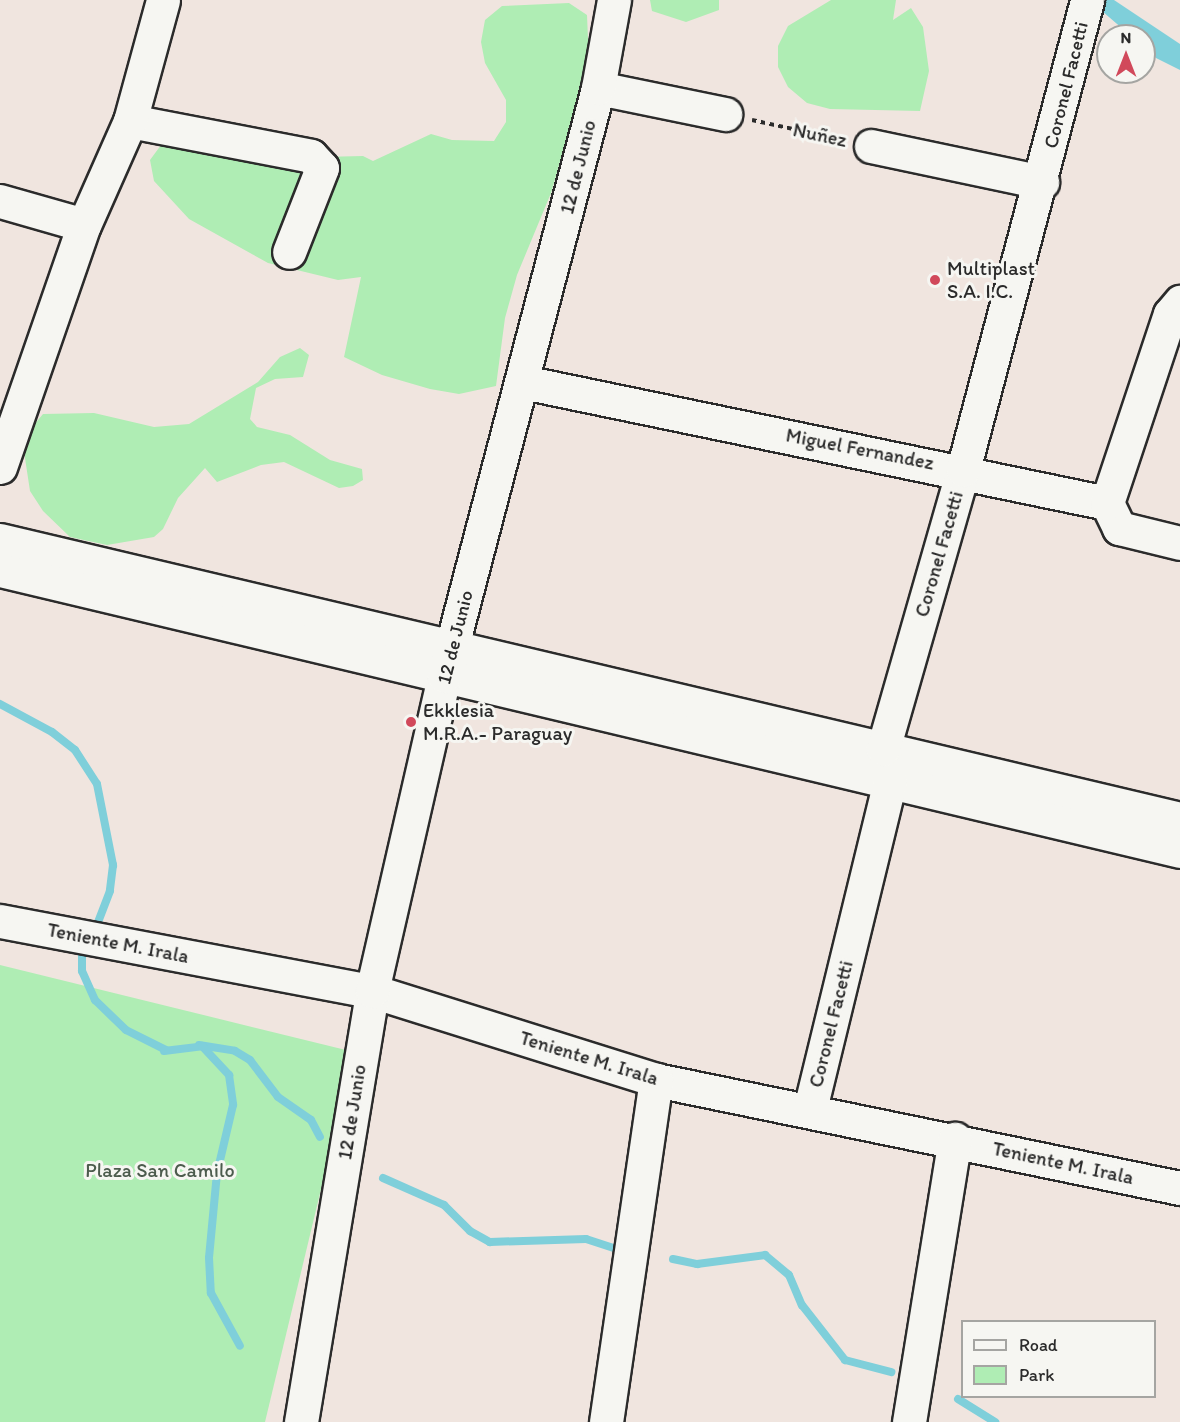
<!DOCTYPE html>
<html>
<head>
<meta charset="utf-8">
<style>
  body { margin:0 }
  #map { position:relative; width:1180px; height:1422px; overflow:hidden; background:#f0e5df; font-family:Itim,sans-serif }
  div>[style] { position:absolute }
  .green>* { inset:0; background:#afedb4 }
  .water>* { inset:0; background:#7fcfda }
  .stream>* { height:8px; margin:-4px; padding:0 4px; transform-origin:4px; border-radius:4px; background:#7fcfda }
  .path>* { height:4px; margin-top:-2px; transform-origin:0; background:repeating-linear-gradient(90deg,#2b2b2b 0 4.5px,transparent 0 9px) }
  .roads { filter:drop-shadow(2px 0 #2b2b2b) drop-shadow(-2px 0 #2b2b2b) drop-shadow(0 2px #2b2b2b) drop-shadow(0 -2px #2b2b2b) }
  .minor>* { height:33px; margin:-16.5px; padding:0 16.5px; transform-origin:16.5px; border-radius:16.5px; background:#f6f6f2 }
  .dots>* { width:16px; height:16px; translate:-50% -50%; box-sizing:border-box; border:3px solid #f6f6f2; border-radius:50% }
  span { translate:-50% -50%; white-space:nowrap; text-align:center; line-height:1.15; -webkit-text-stroke:6px #f6f6f2; paint-order:stroke }
  .street-label { font-size:20px; color:#2b2b2b }
  .poi-label { font-size:20px; color:#2b2b2b }
  .left { translate:0 -50%; text-align:left }
  .park-label { font-size:20px; color:#4c5c4d }
  .legend { position:absolute; left:961px; top:1320px; width:195px; height:78px; box-sizing:border-box; background:#f6f6f2; border:2px solid #a5a5a2; margin:0; padding:8px 10px; list-style:none; font-size:18px; color:#2b2b2b }
  .legend li { display:flex; align-items:center; gap:12px; height:30px }
  .legend b { width:30px; border:2px solid #a5a5a2 }
  .north { position:absolute; left:1096px; top:24px; width:60px; height:60px; box-sizing:border-box; background:#f6f6f2; border:2px solid #a5a5a2; border-radius:50%; rotate:0deg; font-size:16px; font-weight:700; line-height:24px; text-align:center; color:#2b2b2b }
  .north::after { content:''; display:block; margin:auto; width:21px; height:27px; background:#d1495b; clip-path:polygon(50% 0,100% 100%,50% 72%,0 100%) }
</style>
</head>
<body>
<div id="map">
  <div class="green">
    <div style="clip-path:polygon(650px 0,719px 0,719px 10px,686px 22px,652px 11px)"></div>
    <div style="clip-path:polygon(831px 0,896px 0,893px 20px,911px 8px,923px 27px,929px 71px,920px 111px,830px 109px,807px 103px,788px 87px,778px 67px,778px 46px,788px 26px)"></div>
    <div style="clip-path:polygon(569px 3px,587px 15px,589px 62px,551px 193px,517px 275px,505px 318px,496px 386px,459px 394px,430px 389px,382px 375px,344px 357px,361px 277px,338px 280px,268px 263px,189px 219px,154px 181px,150px 160px,164px 141px,321px 157px,363px 156px,373px 161px,431px 134px,452px 140px,494px 141px,506px 122px,506px 100px,485px 63px,481px 42px,485px 20px,502px 6px)"></div>
    <div style="clip-path:polygon(300px 348px,309px 355px,303px 377px,275px 379px,256px 388px,250px 419px,257px 427px,290px 435px,330px 460px,362px 469px,363px 480px,353px 486px,339px 488px,284px 462px,261px 465px,217px 482px,205px 468px,178px 498px,163px 529px,154px 537px,107px 545px,70px 537px,43px 511px,30px 491px,23px 445px,28px 432px,43px 414px,94px 413px,154px 427px,189px 424px,258px 382px,280px 357px)"></div>
    <div style="clip-path:polygon(0 965px,354px 1052px,265px 1422px,0 1422px)"></div>
  </div>
  <div class="water">
    <div style="clip-path:polygon(1097px 0,1114px 0,1180px 44px,1180px 70px,1156px 58px,1144px 47px,1144px 36px,1131px 36px,1095px 5px)"></div>
  </div>
  <div class="stream">
    <div style="left:0;top:704px;width:59px;rotate:28.3deg"></div>
    <div style="left:52px;top:732px;width:29px;rotate:38deg"></div>
    <div style="left:75px;top:750px;width:40px;rotate:57.1deg"></div>
    <div style="left:97px;top:784px;width:83px;rotate:78.8deg"></div>
    <div style="left:113px;top:865px;width:26px;rotate:97deg"></div>
    <div style="left:110px;top:891px;width:33px;rotate:111deg"></div>
    <div style="left:82px;top:954px;width:17px;rotate:90deg"></div>
    <div style="left:82px;top:971px;width:32px;rotate:66deg"></div>
    <div style="left:95px;top:1000px;width:43px;rotate:44.1deg"></div>
    <div style="left:126px;top:1030px;width:45px;rotate:26.6deg"></div>
    <div style="left:199px;top:1045px;width:36px;rotate:9deg"></div>
    <div style="left:235px;top:1051px;width:17px;rotate:31deg"></div>
    <div style="left:250px;top:1060px;width:46px;rotate:52.9deg"></div>
    <div style="left:278px;top:1097px;width:40px;rotate:34.9deg"></div>
    <div style="left:311px;top:1120px;width:19px;rotate:62deg"></div>
    <div style="left:164px;top:1051px;width:38px;rotate:-7deg"></div>
    <div style="left:202px;top:1046px;width:40px;rotate:47deg"></div>
    <div style="left:229px;top:1075px;width:30px;rotate:82deg"></div>
    <div style="left:233px;top:1105px;width:70px;rotate:103.2deg"></div>
    <div style="left:217px;top:1173px;width:85px;rotate:95.4deg"></div>
    <div style="left:209px;top:1258px;width:35px;rotate:87deg"></div>
    <div style="left:211px;top:1293px;width:60px;rotate:61.3deg"></div>
    <div style="left:383px;top:1178px;width:67px;rotate:23.9deg"></div>
    <div style="left:444px;top:1205px;width:37px;rotate:45deg"></div>
    <div style="left:470px;top:1231px;width:23px;rotate:29deg"></div>
    <div style="left:490px;top:1242px;width:96px;rotate:-1.8deg"></div>
    <div style="left:586px;top:1239px;width:29px;rotate:18deg"></div>
    <div style="left:673px;top:1259px;width:25px;rotate:12deg"></div>
    <div style="left:697px;top:1264px;width:69px;rotate:-7.5deg"></div>
    <div style="left:765px;top:1255px;width:31px;rotate:40deg"></div>
    <div style="left:789px;top:1275px;width:33px;rotate:67deg"></div>
    <div style="left:802px;top:1305px;width:70px;rotate:52deg"></div>
    <div style="left:845px;top:1360px;width:48px;rotate:14.6deg"></div>
    <div style="left:958px;top:1399px;width:44px;rotate:31.9deg"></div>
  </div>
  <div class="path">
    <div style="left:752px;top:120px;width:94px;rotate:12.3deg"></div>
  </div>
  <div class="roads">
    <div class="minor">
      <div style="left:598px;top:88px;width:130px;rotate:11.6deg"></div>
      <div style="left:130px;top:121px;width:184px;rotate:10.9deg"></div>
      <div style="left:311px;top:156px;width:16px;rotate:47deg"></div>
      <div style="left:322px;top:168px;width:90px;rotate:111.4deg"></div>
      <div style="left:871px;top:146px;width:175px;rotate:11.9deg"></div>
      <div style="left:0;top:201px;width:87px;rotate:15.9deg"></div>
      <div style="left:523px;top:382px;width:596px;rotate:11.71deg"></div>
      <div style="left:1107px;top:503px;width:28px;rotate:64deg"></div>
      <div style="left:1119px;top:528px;width:63px;rotate:13.8deg"></div>
      <div style="left:0;top:467px;width:256px;rotate:-70.9deg"></div>
      <div style="left:84px;top:225px;width:114px;rotate:-66.1deg"></div>
      <div style="left:130px;top:121px;width:125px;rotate:-74.7deg"></div>
      <div style="left:1107px;top:503px;width:199px;rotate:-71.6deg"></div>
      <div style="left:1170px;top:314px;width:16px;rotate:-50deg"></div>
      <div style="left:0;top:540px;width:1213px;rotate:13.3deg"></div>
      <div style="left:0;top:570px;width:1213px;rotate:13.39deg"></div>
      <div style="left:0;top:921px;width:379px;rotate:10.7deg"></div>
      <div style="left:372px;top:991px;width:298px;rotate:17.4deg"></div>
      <div style="left:656px;top:1080px;width:535px;rotate:11.65deg"></div>
      <div style="left:810px;top:1109px;width:337px;rotate:-76.3deg"></div>
      <div style="left:890px;top:782px;width:34px;rotate:-102deg"></div>
      <div style="left:883px;top:749px;width:290px;rotate:-74deg"></div>
      <div style="left:963px;top:470px;width:486px;rotate:-75.2deg"></div>
      <div style="left:301px;top:1422px;width:437px;rotate:-80.6deg"></div>
      <div style="left:372px;top:991px;width:323px;rotate:-77.1deg"></div>
      <div style="left:444px;top:676px;width:608px;rotate:-75.32deg"></div>
      <div style="left:598px;top:88px;width:89px;rotate:-79.7deg"></div>
      <div style="left:606px;top:1422px;width:346px;rotate:-81.7deg"></div>
      <div style="left:909px;top:1422px;width:287px;rotate:-80.8deg"></div>
    </div>
  </div>
  <div class="dots">
    <div style="left:935px;top:280px;background:#d1495b"></div>
    <div style="left:411px;top:722px;background:#d1495b"></div>
  </div>
  <div class="street-label">
    <span style="left:1066px;top:85px;rotate:-76deg">Coronel Facetti</span>
    <span style="left:820px;top:135px;rotate:12deg">Nuñez</span>
    <span style="left:578px;top:167px;rotate:-76deg">12 de Junio</span>
    <span style="left:860px;top:449px;rotate:11deg">Miguel Fernandez</span>
    <span style="left:939px;top:554px;rotate:-74deg">Coronel Facetti</span>
    <span style="left:455px;top:637px;rotate:-76deg">12 de Junio</span>
    <span style="left:118px;top:943px;rotate:11deg">Teniente M. Irala</span>
    <span style="left:831px;top:1024px;rotate:-76deg">Coronel Facetti</span>
    <span style="left:589px;top:1058px;rotate:17deg">Teniente M. Irala</span>
    <span style="left:352px;top:1112px;rotate:-81deg">12 de Junio</span>
    <span style="left:1063px;top:1163px;rotate:12deg">Teniente M. Irala</span>
  </div>
  <div class="poi-label">
    <span class="left" style="left:947px;top:280px">Multiplast<br>S.A. I.C.</span>
    <span class="left" style="left:423px;top:722px">Ekklesia<br>M.R.A.- Paraguay</span>
  </div>
  <div class="park-label">
    <span style="left:160px;top:1170px">Plaza San Camilo</span>
  </div>
  <ul class="legend">
  <li><b style="height:8px;background:#f6f6f2"></b>Road</li>
  <li><b style="height:16px;background:#afedb4"></b>Park</li>
  </ul>
  <div class="north">N</div>
</div>
</body>
</html>
